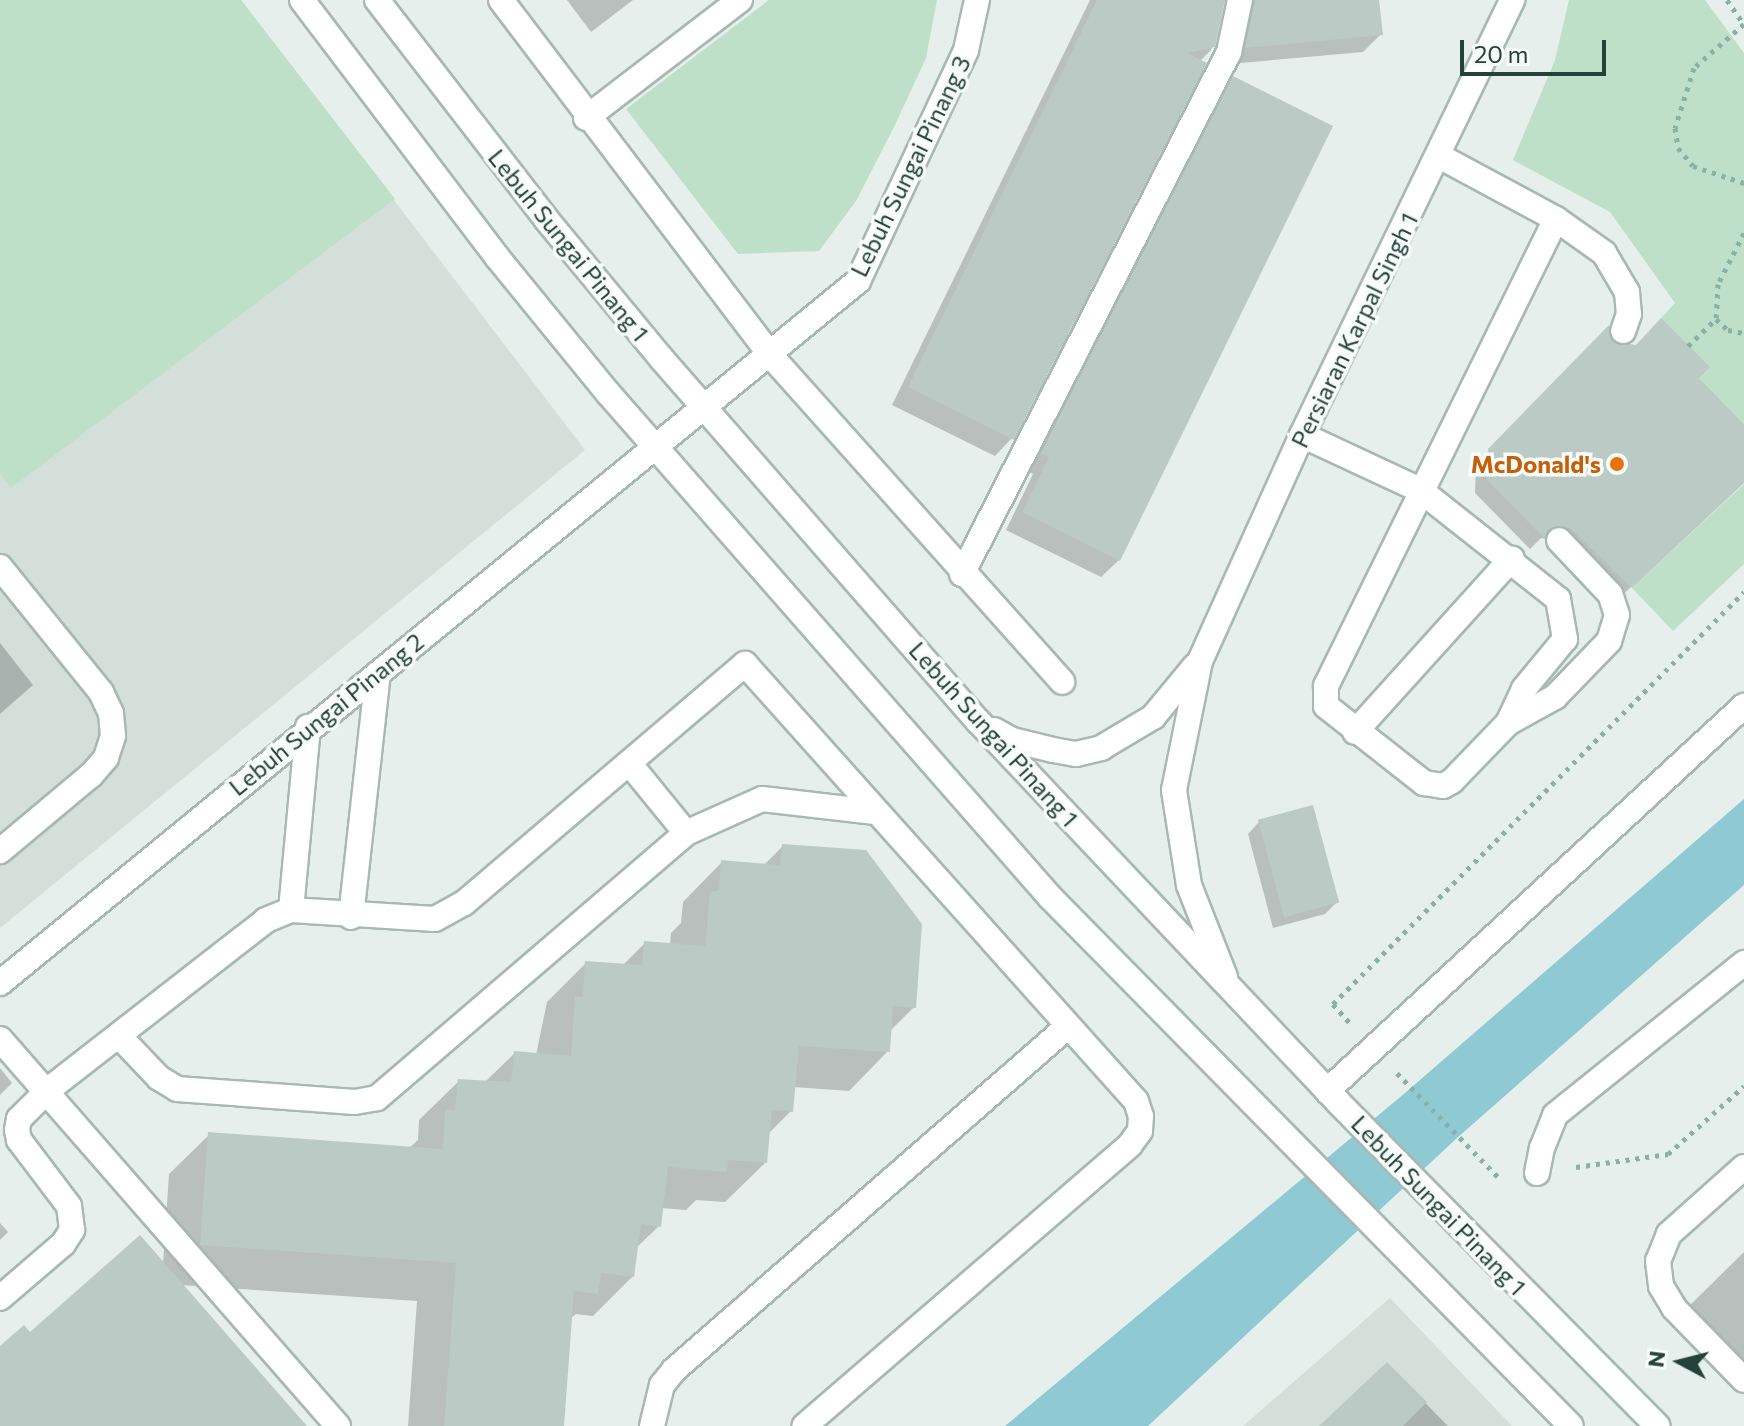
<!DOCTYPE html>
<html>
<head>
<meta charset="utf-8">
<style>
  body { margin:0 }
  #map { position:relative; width:1744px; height:1426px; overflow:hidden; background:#e6efeb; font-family:Commissioner,sans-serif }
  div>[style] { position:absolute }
  .built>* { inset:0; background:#d4dfda }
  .green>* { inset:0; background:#bfe0c8 }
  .water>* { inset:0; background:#8ec9d4 }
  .shadow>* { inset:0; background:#0003 }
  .building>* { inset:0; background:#bbcac4; transform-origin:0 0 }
  .path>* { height:5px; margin-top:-2.5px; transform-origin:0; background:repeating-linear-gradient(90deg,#86b3a5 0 4px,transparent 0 10px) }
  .roads { filter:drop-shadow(2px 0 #a8b8b2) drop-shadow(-2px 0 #a8b8b2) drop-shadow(0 2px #a8b8b2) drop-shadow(0 -2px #a8b8b2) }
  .lane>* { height:24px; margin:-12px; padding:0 12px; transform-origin:12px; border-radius:12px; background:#fff }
  .street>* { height:24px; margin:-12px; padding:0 12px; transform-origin:12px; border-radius:12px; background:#fff }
  .secondary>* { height:24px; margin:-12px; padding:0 12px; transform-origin:12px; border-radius:12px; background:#fff }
  .dots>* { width:22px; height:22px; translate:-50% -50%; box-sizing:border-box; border:4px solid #f7fbf9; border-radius:50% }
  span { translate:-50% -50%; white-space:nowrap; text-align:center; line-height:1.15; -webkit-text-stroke:7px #f7fbf9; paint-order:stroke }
  .street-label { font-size:24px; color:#24423a }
  .food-label { font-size:24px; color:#c56008; font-weight:700 }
  .right { translate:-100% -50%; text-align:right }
  .north { position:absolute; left:1640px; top:1322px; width:80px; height:80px; -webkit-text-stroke:6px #f7fbf9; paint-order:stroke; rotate:277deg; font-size:22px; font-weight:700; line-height:32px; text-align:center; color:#24423a }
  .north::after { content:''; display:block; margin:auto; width:28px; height:36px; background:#24423a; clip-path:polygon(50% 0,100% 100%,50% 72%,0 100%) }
  .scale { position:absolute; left:1460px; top:40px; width:146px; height:36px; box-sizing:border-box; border:4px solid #24423a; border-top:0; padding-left:10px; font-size:24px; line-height:28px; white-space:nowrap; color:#24423a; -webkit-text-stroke:6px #f7fbf9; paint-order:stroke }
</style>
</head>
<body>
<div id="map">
  <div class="built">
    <div style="clip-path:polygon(0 0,241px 0,585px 450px,0 928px)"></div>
    <div style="clip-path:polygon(1390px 1298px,1512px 1426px,1243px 1426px)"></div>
  </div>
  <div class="green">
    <div style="clip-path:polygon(0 0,241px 0,395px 199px,11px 488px,0 474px)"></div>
    <div style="clip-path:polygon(769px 0,937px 0,926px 58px,894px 127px,856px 201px,819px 251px,738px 254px,626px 109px)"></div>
    <div style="clip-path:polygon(1569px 0,1705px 0,1744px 53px,1744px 424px,1699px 378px,1661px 318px,1675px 303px,1610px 212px,1513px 160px,1555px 60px)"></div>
    <div style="clip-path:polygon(1744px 484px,1744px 564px,1673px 631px,1632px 588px)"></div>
  </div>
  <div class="water">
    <div style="clip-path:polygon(1744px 799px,1744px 885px,1457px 1138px,1148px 1426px,1005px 1426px,1405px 1093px)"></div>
  </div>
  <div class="shadow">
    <div style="clip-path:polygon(567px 0,633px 0,591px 32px)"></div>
    <div style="clip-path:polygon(1090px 0,1212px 0,1222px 5px,1211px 50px,1199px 62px,1012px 438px,995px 456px,892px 405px)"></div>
    <div style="clip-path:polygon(1243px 0,1377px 0,1381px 34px,1363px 52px,1229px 64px)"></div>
    <div style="clip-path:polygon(1234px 79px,1119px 560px,1101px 577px,1006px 530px,1033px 474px,1025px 470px,1216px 96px)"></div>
    <div style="clip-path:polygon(1608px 329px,1610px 343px,1696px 378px,1744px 427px,1744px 482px,1618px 599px,1557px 541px,1541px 538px,1530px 549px,1475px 493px,1476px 464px)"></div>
    <div style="clip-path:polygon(0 643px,33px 685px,0 714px)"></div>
    <div style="clip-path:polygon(1259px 822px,1337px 902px,1325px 914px,1273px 928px,1248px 834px)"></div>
    <div style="clip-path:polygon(783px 846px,914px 1007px,889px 1032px,888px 1051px,849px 1091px,794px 1087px,791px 1111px,767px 1135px,765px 1163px,725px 1202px,696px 1200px,686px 1210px,661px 1208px,659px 1226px,635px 1249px,632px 1277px,593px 1316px,576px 1314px,570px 1319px,562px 1426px,408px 1426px,417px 1301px,181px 1285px,305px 1426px,0 1426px,0 1348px,163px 1264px,169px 1174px,209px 1135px,408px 1149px,418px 1140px,419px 1120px,459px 1081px,485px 1082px,515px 1053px,536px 1055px,547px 1002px,586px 963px,622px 966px,645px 943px,670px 945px,671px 933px,681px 923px,683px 902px,722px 862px,763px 866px)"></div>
    <div style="clip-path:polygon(0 1068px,12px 1083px,0 1095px)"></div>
    <div style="clip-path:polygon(0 1223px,8px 1232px,0 1240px)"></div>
    <div style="clip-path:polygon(1744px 1252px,1744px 1379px,1681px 1314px)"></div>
    <div style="clip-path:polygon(1387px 1364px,1448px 1426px,1322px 1426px)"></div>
  </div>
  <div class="building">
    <div style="clip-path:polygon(1097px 0,1225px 0,1215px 47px,1187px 53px,1207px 63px,1014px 440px,908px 387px)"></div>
    <div style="clip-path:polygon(1255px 0,1379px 0,1383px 35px,1245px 48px)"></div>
    <div style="clip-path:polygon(1233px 76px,1333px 126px,1120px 561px,1022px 512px,1049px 457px,1041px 453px)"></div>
    <div style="clip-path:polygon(1661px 318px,1710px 367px,1699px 378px,1744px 424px,1744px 483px,1632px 588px,1570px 528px,1555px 526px,1544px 538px,1487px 480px,1488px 449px,1609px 325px,1612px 341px,1636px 345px)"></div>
    <div style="left:1313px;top:805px;width:101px;height:57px;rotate:75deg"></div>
    <div style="clip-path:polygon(782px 844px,866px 850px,922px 924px,916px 1008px,893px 1006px,890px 1052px,799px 1046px,793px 1112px,772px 1110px,767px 1163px,728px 1160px,727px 1172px,668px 1167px,661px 1227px,641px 1224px,634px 1277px,601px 1273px,598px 1294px,574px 1291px,564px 1426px,444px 1426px,456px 1263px,200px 1245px,208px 1132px,443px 1149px,445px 1109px,455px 1110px,458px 1079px,511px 1082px,514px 1051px,571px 1056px,575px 996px,583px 997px,585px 961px,642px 965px,644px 941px,705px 946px,710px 892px,719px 890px,721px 860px,780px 865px)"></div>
    <div style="clip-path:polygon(140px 1235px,307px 1426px,0 1426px,0 1346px,24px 1325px,30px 1332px)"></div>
    <div style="clip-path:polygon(1387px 1362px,1427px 1402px,1403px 1426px,1319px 1426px)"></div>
  </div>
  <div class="path">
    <div style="left:1727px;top:0;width:29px;rotate:55deg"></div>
    <div style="left:1744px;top:24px;width:67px;rotate:138.7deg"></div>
    <div style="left:1694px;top:68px;width:63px;rotate:107.6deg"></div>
    <div style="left:1675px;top:128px;width:20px;rotate:81deg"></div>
    <div style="left:1678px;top:148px;width:23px;rotate:50deg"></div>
    <div style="left:1693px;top:166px;width:54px;rotate:18.4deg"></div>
    <div style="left:1744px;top:233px;width:57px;rotate:117deg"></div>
    <div style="left:1718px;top:284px;width:35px;rotate:93deg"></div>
    <div style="left:1716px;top:319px;width:16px;rotate:43deg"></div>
    <div style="left:1728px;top:330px;width:16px;rotate:11deg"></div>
    <div style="left:1688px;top:346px;width:39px;rotate:-44deg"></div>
    <div style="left:1349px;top:1022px;width:24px;rotate:-132deg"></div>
    <div style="left:1333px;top:1004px;width:582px;rotate:-45.07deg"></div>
    <div style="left:1397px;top:1073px;width:146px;rotate:45.8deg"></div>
    <div style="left:1576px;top:1167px;width:93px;rotate:-8deg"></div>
    <div style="left:1668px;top:1154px;width:102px;rotate:-41.8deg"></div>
  </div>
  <div class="roads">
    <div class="lane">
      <div style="left:501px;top:0;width:447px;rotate:52.8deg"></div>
      <div style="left:771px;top:356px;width:437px;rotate:48.2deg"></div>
      <div style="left:586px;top:118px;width:194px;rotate:-37.5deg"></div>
      <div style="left:1439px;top:156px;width:133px;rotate:28.3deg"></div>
      <div style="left:1556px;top:219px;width:521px;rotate:116.22deg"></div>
      <div style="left:1326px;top:686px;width:20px;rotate:90deg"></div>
      <div style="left:1326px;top:706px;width:125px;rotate:38.2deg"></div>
      <div style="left:1424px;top:783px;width:19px;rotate:9deg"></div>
      <div style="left:1443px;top:786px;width:10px;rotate:-29deg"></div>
      <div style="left:1452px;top:781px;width:81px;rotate:-46deg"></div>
      <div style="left:1508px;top:723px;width:54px;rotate:-29deg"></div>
      <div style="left:1555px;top:697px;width:78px;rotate:-46deg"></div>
      <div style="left:1609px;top:641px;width:27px;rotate:-73deg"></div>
      <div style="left:1617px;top:615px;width:22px;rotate:-108deg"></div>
      <div style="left:1610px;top:594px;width:74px;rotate:-133.4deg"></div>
      <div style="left:1556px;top:219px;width:59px;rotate:35.3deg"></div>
      <div style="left:1604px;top:253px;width:45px;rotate:59.5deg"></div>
      <div style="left:1627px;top:292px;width:22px;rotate:85deg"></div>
      <div style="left:1629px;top:314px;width:18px;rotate:109deg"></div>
      <div style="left:1302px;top:435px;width:130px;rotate:25deg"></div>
      <div style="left:1420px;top:490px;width:176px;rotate:38.3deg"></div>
      <div style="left:1558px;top:599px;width:41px;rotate:80.1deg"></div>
      <div style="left:1565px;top:639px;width:65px;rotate:129.4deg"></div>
      <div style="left:1524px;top:689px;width:38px;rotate:115deg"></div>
      <div style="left:0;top:567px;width:161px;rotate:51.1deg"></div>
      <div style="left:101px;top:692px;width:23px;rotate:65deg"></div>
      <div style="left:111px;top:713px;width:23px;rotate:85deg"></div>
      <div style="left:113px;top:736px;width:23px;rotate:108deg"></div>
      <div style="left:106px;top:758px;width:23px;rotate:131deg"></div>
      <div style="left:91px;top:775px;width:119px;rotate:140.1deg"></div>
      <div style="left:962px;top:574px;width:586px;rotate:-62.91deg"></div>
      <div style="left:1229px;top:52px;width:53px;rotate:-78.1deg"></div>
      <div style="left:1355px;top:732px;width:234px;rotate:-47.9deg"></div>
      <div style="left:629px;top:763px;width:90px;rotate:50.8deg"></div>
      <div style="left:686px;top:833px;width:83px;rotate:-24.1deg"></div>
      <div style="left:762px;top:799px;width:114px;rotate:6.6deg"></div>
      <div style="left:291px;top:910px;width:184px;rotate:-84.7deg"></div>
      <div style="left:351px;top:917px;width:245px;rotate:-83.7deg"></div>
      <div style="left:119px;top:1036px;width:58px;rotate:46.4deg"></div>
      <div style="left:159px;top:1078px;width:21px;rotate:31deg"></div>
      <div style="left:177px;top:1089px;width:178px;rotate:4.2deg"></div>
      <div style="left:355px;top:1102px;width:22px;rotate:-10deg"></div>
      <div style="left:377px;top:1098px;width:407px;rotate:-40.6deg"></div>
      <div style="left:0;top:1039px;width:514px;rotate:48.87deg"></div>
      <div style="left:1327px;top:1091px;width:568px;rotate:-42.72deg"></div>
      <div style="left:1542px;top:1148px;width:35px;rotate:-68deg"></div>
      <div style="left:1555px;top:1115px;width:243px;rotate:-38.8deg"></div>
      <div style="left:1744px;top:1167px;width:101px;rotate:138.2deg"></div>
      <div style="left:1669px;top:1234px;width:29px;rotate:112deg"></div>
      <div style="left:1658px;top:1261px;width:25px;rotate:83deg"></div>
      <div style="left:1661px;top:1286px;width:26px;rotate:59deg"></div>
      <div style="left:1674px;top:1308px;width:100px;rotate:45.8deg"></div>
      <div style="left:0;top:1298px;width:83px;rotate:-40.6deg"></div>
      <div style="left:63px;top:1244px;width:17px;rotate:-57deg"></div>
      <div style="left:72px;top:1230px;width:24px;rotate:-97deg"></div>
      <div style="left:69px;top:1206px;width:83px;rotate:-127.1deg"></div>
      <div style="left:19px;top:1140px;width:10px;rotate:-101deg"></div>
      <div style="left:17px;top:1130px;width:11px;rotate:-80deg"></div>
      <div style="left:19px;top:1119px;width:41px;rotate:-45deg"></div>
      <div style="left:48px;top:1090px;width:276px;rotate:-37.9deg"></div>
      <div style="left:266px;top:920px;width:27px;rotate:-22deg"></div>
      <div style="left:291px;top:910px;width:144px;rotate:3.6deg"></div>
      <div style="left:435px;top:919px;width:33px;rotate:-29deg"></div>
      <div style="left:464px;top:903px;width:369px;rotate:-40.4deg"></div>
      <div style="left:745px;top:664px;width:586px;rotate:48.18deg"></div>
      <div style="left:1136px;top:1101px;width:16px;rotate:72deg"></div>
      <div style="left:1141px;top:1116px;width:15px;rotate:94deg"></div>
      <div style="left:1140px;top:1131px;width:17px;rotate:126deg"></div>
      <div style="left:1130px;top:1145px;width:430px;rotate:139.2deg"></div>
      <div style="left:652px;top:1426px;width:42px;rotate:-76.3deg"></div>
      <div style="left:662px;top:1385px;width:19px;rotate:-51deg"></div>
      <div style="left:674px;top:1370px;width:522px;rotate:-41.11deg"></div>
    </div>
    <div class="street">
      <div style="left:0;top:983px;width:1109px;rotate:-39.29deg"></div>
      <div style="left:858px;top:281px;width:255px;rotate:-64.9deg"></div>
      <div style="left:966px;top:50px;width:51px;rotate:-77.6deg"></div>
      <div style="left:1537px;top:1173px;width:25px;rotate:-79deg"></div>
    </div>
    <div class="secondary">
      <div style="left:302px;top:0;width:323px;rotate:52.8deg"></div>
      <div style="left:497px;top:257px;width:176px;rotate:50.8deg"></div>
      <div style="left:608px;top:393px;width:670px;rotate:48.75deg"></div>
      <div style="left:1050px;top:897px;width:742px;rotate:45.44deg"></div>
      <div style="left:377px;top:0;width:277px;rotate:52.3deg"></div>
      <div style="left:546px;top:219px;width:180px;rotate:50.4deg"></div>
      <div style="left:661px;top:358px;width:482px;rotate:48.9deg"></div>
      <div style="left:978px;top:721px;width:524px;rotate:46.62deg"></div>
      <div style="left:1338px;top:1102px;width:455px;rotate:45.4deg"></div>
      <div style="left:994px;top:730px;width:21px;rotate:29deg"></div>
      <div style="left:1012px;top:740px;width:42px;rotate:13.7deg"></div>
      <div style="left:1053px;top:750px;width:23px;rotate:10deg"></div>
      <div style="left:1076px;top:754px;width:26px;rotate:-13deg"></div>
      <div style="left:1101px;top:748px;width:61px;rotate:-30.8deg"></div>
      <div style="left:1153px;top:717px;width:66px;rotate:-50.5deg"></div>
      <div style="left:1225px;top:977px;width:99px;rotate:-111.4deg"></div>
      <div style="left:1189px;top:885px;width:96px;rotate:-99deg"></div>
      <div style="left:1174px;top:790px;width:132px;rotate:-78.6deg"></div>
      <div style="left:1200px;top:661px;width:248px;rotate:-65.7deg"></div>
      <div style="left:1302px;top:435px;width:483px;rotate:-64.2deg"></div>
    </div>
  </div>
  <div class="dots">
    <div style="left:1617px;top:464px;background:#e8710a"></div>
  </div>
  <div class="street-label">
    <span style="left:910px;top:166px;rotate:-64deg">Lebuh Sungai Pinang 3</span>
    <span style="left:569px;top:245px;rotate:51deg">Lebuh Sungai Pinang 1</span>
    <span style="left:1354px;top:330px;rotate:-64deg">Persiaran Karpal Singh 1</span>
    <span style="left:326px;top:714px;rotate:-39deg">Lebuh Sungai Pinang 2</span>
    <span style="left:994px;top:734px;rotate:48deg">Lebuh Sungai Pinang 1</span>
    <span style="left:1439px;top:1205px;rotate:46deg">Lebuh Sungai Pinang 1</span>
  </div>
  <div class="food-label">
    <span class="right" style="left:1601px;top:464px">McDonald's</span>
  </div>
  <div class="north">N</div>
  <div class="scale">20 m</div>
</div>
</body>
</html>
